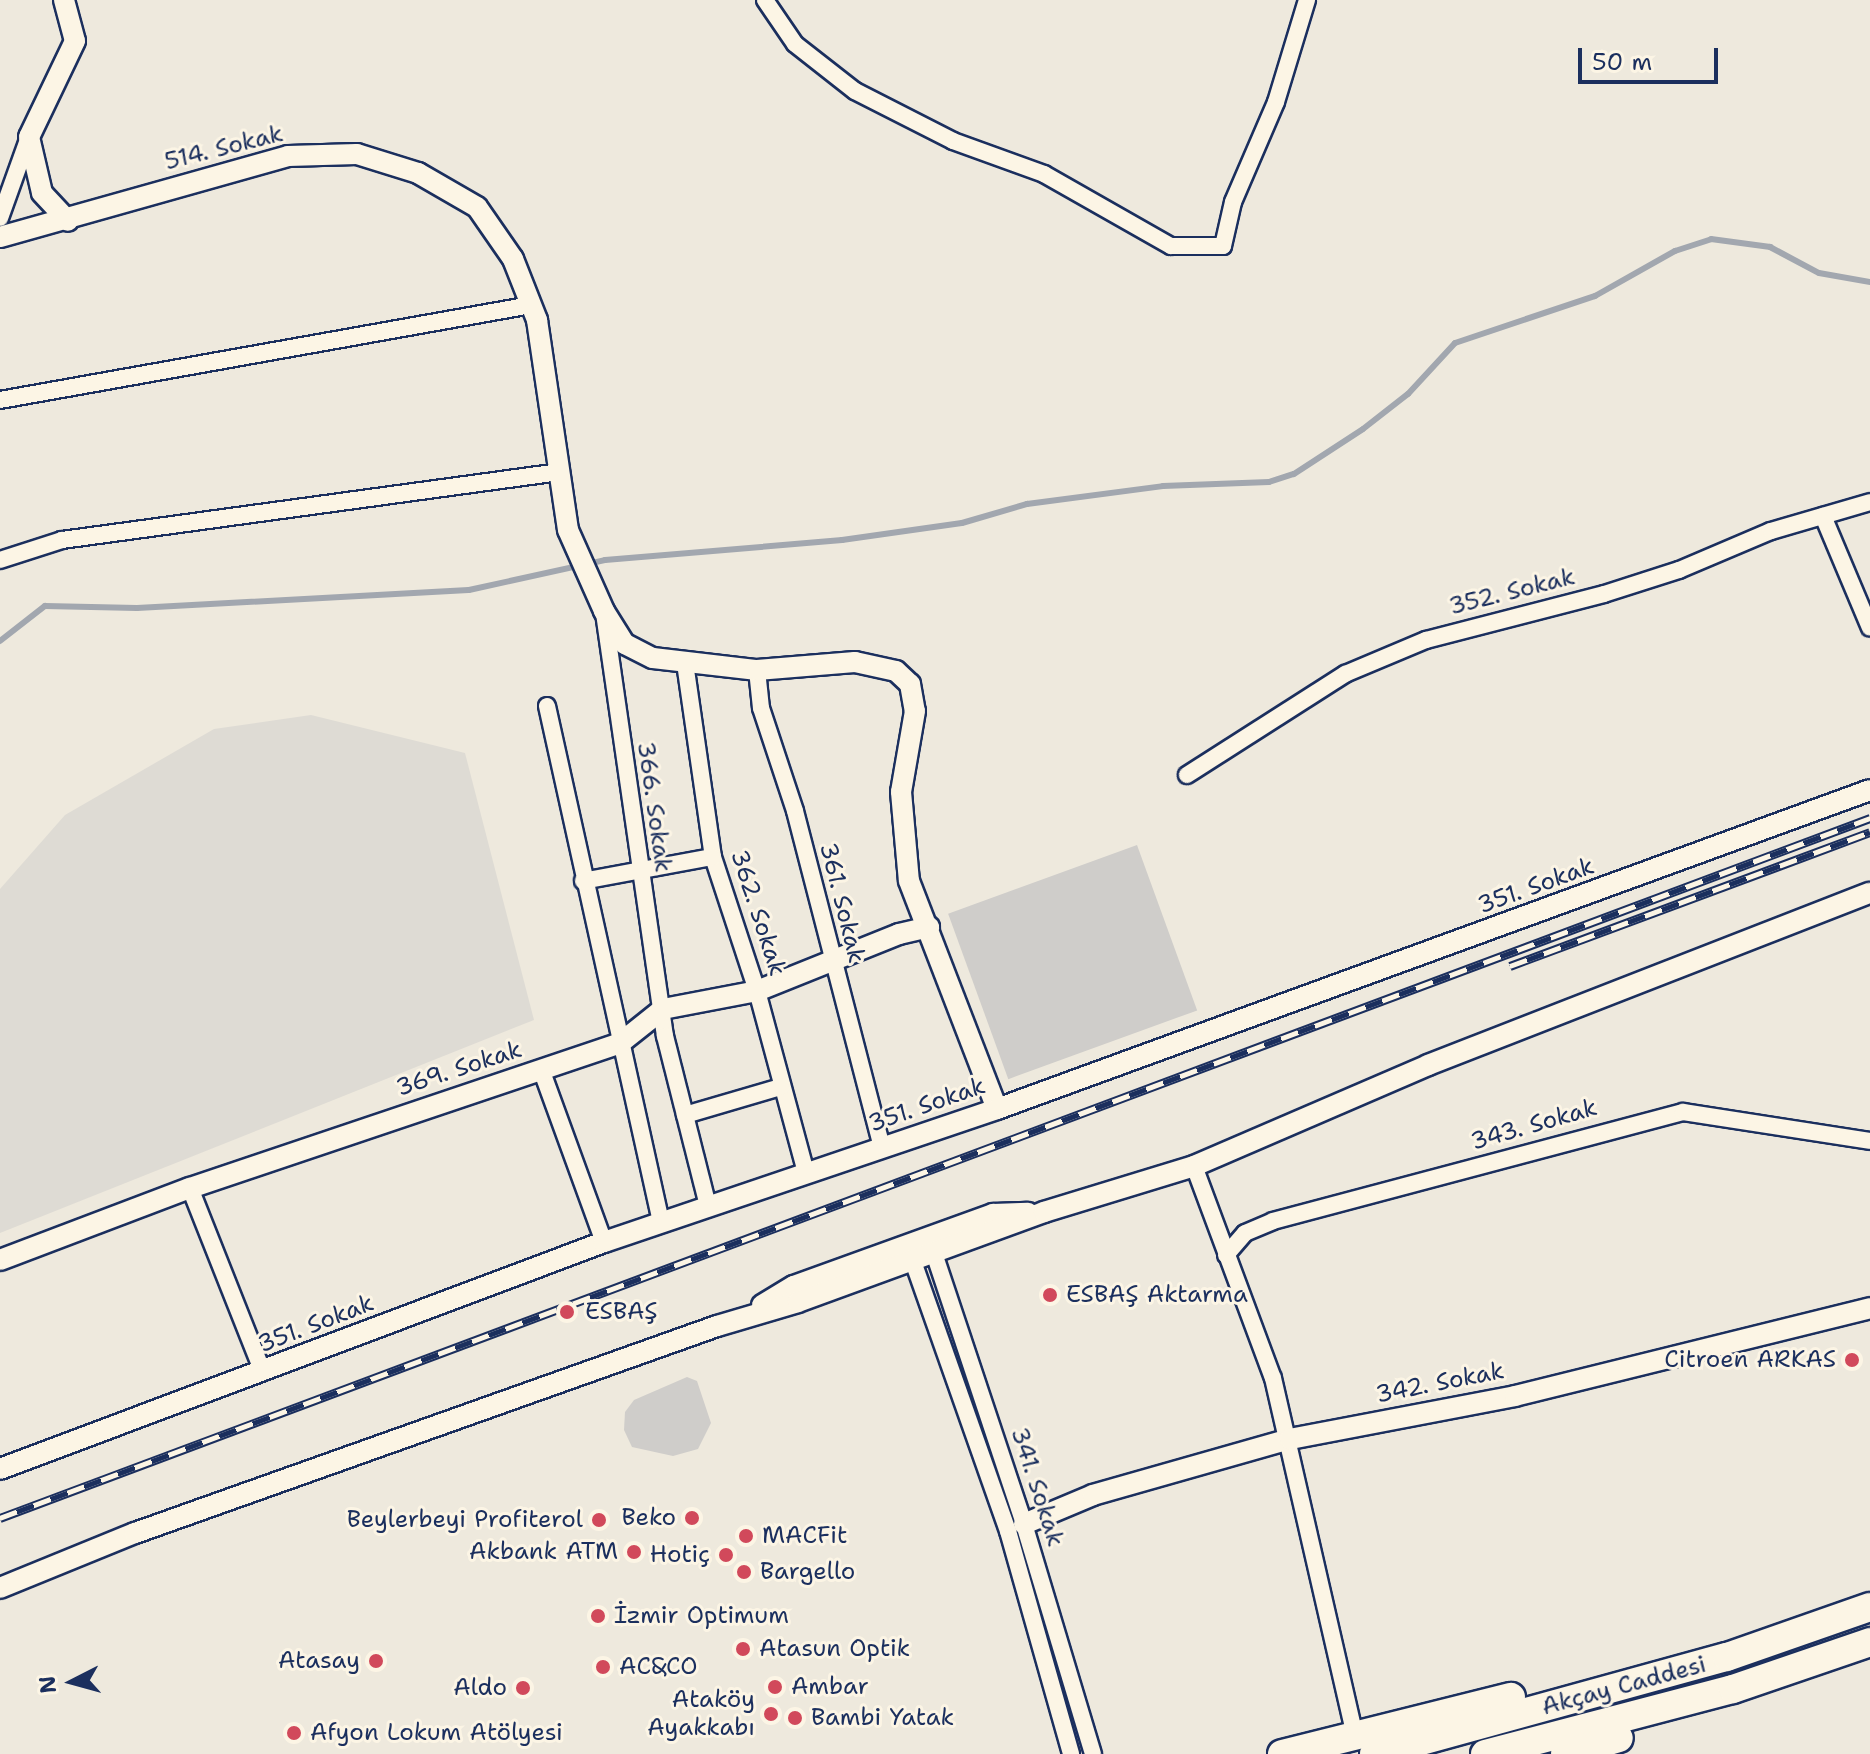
<!DOCTYPE html>
<html>
<head>
<meta charset="utf-8">
<style>
  body { margin:0 }
  #map { position:relative; width:1870px; height:1754px; overflow:hidden; background:#eee9dd; font-family:"Shantell Sans",sans-serif }
  div>[style] { position:absolute }
  .built>* { inset:0; background:#dedbd4 }
  .green>* { inset:0; background:#cfcdca; transform-origin:0 0 }
  .stream>* { height:6px; margin:-3px; padding:0 3px; transform-origin:3px; border-radius:3px; background:#a2a7af }
  .roads { filter:drop-shadow(2px 0 #1b2f5e) drop-shadow(-2px 0 #1b2f5e) drop-shadow(0 2px #1b2f5e) drop-shadow(0 -2px #1b2f5e) }
  .minor>* { height:16px; margin:-8px; padding:0 8px; transform-origin:8px; border-radius:8px; background:#fcf5e5 }
  .tertiary>* { height:20px; margin:-10px; padding:0 10px; transform-origin:10px; border-radius:10px; background:#fcf5e5 }
  .trunk>* { height:28px; margin:-14px; padding:0 14px; transform-origin:14px; border-radius:14px; background:#fcf5e5 }
  .rail>* { height:9px; margin-top:-4.5px; transform-origin:0; background:repeating-linear-gradient(90deg,#fcf5e5 0 18px,#1b2f5e 0 36px); box-sizing:border-box; border-block:2px solid #1b2f5e }
  .dots>* { width:22px; height:22px; translate:-50% -50%; box-sizing:border-box; border:4px solid #fcf5e5; border-radius:50% }
  span { translate:-50% -50%; white-space:nowrap; text-align:center; line-height:1.15; -webkit-text-stroke:6px #fcf5e5; paint-order:stroke }
  .street-label { font-size:24px; color:#1b2f5e }
  .poi-label { font-size:24px; color:#1b2f5e }
  .left { translate:0 -50%; text-align:left }
  .right { translate:-100% -50%; text-align:right }
  .north { position:absolute; left:32px; top:1642px; width:80px; height:80px; -webkit-text-stroke:6px #fcf5e5; paint-order:stroke; rotate:264deg; font-size:22px; font-weight:700; line-height:32px; text-align:center; color:#1b2f5e }
  .north::after { content:''; display:block; margin:auto; width:28px; height:36px; background:#1b2f5e; clip-path:polygon(50% 0,100% 100%,50% 72%,0 100%) }
  .scale { position:absolute; left:1578px; top:48px; width:140px; height:36px; box-sizing:border-box; border:4px solid #1b2f5e; border-top:0; padding-left:10px; font-size:24px; line-height:28px; white-space:nowrap; color:#1b2f5e; -webkit-text-stroke:6px #fcf5e5; paint-order:stroke }
</style>
</head>
<body>
<div id="map">
  <div class="built">
    <div style="clip-path:polygon(311px 715px,465px 753px,534px 1020px,0 1233px,0 889px,65px 815px,214px 729px)"></div>
  </div>
  <div class="green">
    <div style="left:1137px;top:845px;width:176px;height:201px;rotate:70deg"></div>
    <div style="clip-path:polygon(687px 1377px,697px 1381px,711px 1423px,698px 1449px,673px 1456px,632px 1447px,624px 1430px,625px 1412px,634px 1400px)"></div>
  </div>
  <div class="stream">
    <div style="left:0;top:641px;width:57px;rotate:-37.9deg"></div>
    <div style="left:45px;top:606px;width:92px;rotate:1.2deg"></div>
    <div style="left:137px;top:608px;width:332px;rotate:-3.1deg"></div>
    <div style="left:469px;top:590px;width:139px;rotate:-12.4deg"></div>
    <div style="left:605px;top:560px;width:238px;rotate:-4.8deg"></div>
    <div style="left:842px;top:540px;width:121px;rotate:-8.1deg"></div>
    <div style="left:962px;top:523px;width:68px;rotate:-16.3deg"></div>
    <div style="left:1027px;top:504px;width:137px;rotate:-7.5deg"></div>
    <div style="left:1163px;top:486px;width:106px;rotate:-2.2deg"></div>
    <div style="left:1269px;top:482px;width:26px;rotate:-18deg"></div>
    <div style="left:1294px;top:474px;width:82px;rotate:-33.1deg"></div>
    <div style="left:1363px;top:429px;width:57px;rotate:-37.9deg"></div>
    <div style="left:1408px;top:394px;width:69px;rotate:-47.3deg"></div>
    <div style="left:1455px;top:343px;width:148px;rotate:-18.6deg"></div>
    <div style="left:1595px;top:296px;width:92px;rotate:-29.4deg"></div>
    <div style="left:1675px;top:251px;width:38px;rotate:-18deg"></div>
    <div style="left:1711px;top:239px;width:60px;rotate:7.7deg"></div>
    <div style="left:1770px;top:247px;width:55px;rotate:28deg"></div>
    <div style="left:1819px;top:273px;width:52px;rotate:10deg"></div>
  </div>
  <div class="roads">
    <div class="minor">
      <div style="left:765px;top:0;width:53px;rotate:55.7deg"></div>
      <div style="left:795px;top:44px;width:76px;rotate:38.1deg"></div>
      <div style="left:855px;top:91px;width:110px;rotate:27deg"></div>
      <div style="left:953px;top:141px;width:97px;rotate:19.9deg"></div>
      <div style="left:1044px;top:174px;width:146px;rotate:29.6deg"></div>
      <div style="left:1171px;top:246px;width:52px"></div>
      <div style="left:1223px;top:246px;width:45px;rotate:-77.2deg"></div>
      <div style="left:1233px;top:202px;width:109px;rotate:-66.7deg"></div>
      <div style="left:1276px;top:102px;width:107px;rotate:-73.1deg"></div>
      <div style="left:0;top:218px;width:86px;rotate:-70.3deg"></div>
      <div style="left:0;top:400px;width:539px;rotate:-10.14deg"></div>
      <div style="left:1823px;top:516px;width:121px;rotate:67.2deg"></div>
      <div style="left:0;top:560px;width:65px;rotate:-17.9deg"></div>
      <div style="left:62px;top:540px;width:503px;rotate:-7.78deg"></div>
      <div style="left:604px;top:613px;width:427px;rotate:81.8deg"></div>
      <div style="left:665px;top:1036px;width:175px;rotate:75.8deg"></div>
      <div style="left:685px;top:663px;width:196px;rotate:81.8deg"></div>
      <div style="left:713px;top:857px;width:141px;rotate:71.8deg"></div>
      <div style="left:757px;top:991px;width:188px;rotate:74.9deg"></div>
      <div style="left:757px;top:670px;width:38px;rotate:84deg"></div>
      <div style="left:761px;top:708px;width:108px;rotate:71.7deg"></div>
      <div style="left:795px;top:811px;width:347px;rotate:75.5deg"></div>
      <div style="left:547px;top:706px;width:528px;rotate:77.54deg"></div>
      <div style="left:1187px;top:775px;width:188px;rotate:-32.6deg"></div>
      <div style="left:1345px;top:674px;width:88px;rotate:-22.8deg"></div>
      <div style="left:1426px;top:640px;width:184px;rotate:-14.5deg"></div>
      <div style="left:1604px;top:594px;width:79px;rotate:-17.7deg"></div>
      <div style="left:1679px;top:570px;width:100px;rotate:-23deg"></div>
      <div style="left:1771px;top:531px;width:103px;rotate:-16.3deg"></div>
      <div style="left:583px;top:881px;width:132px;rotate:-10.5deg"></div>
      <div style="left:541px;top:1069px;width:184px;rotate:70deg"></div>
      <div style="left:685px;top:1115px;width:100px;rotate:-16.3deg"></div>
      <div style="left:1194px;top:1166px;width:226px;rotate:69.6deg"></div>
      <div style="left:1273px;top:1378px;width:366px;rotate:77.1deg"></div>
      <div style="left:190px;top:1188px;width:198px;rotate:68.4deg"></div>
      <div style="left:930px;top:1241px;width:298px;rotate:71.6deg"></div>
      <div style="left:1024px;top:1524px;width:240px;rotate:73.3deg"></div>
      <div style="left:909px;top:1250px;width:298px;rotate:70.6deg"></div>
      <div style="left:1008px;top:1531px;width:232px;rotate:74.2deg"></div>
      <div style="left:1226px;top:1255px;width:29px;rotate:-49deg"></div>
      <div style="left:1245px;top:1233px;width:30px;rotate:-23deg"></div>
      <div style="left:1273px;top:1221px;width:424px;rotate:-14.9deg"></div>
      <div style="left:1683px;top:1112px;width:189px;rotate:8.8deg"></div>
    </div>
    <div class="tertiary">
      <div style="left:64px;top:0;width:42px;rotate:75deg"></div>
      <div style="left:75px;top:41px;width:106px;rotate:115.6deg"></div>
      <div style="left:29px;top:137px;width:57px;rotate:76.9deg"></div>
      <div style="left:42px;top:193px;width:38px;rotate:47deg"></div>
      <div style="left:0;top:237px;width:299px;rotate:-15.7deg"></div>
      <div style="left:288px;top:156px;width:69px;rotate:-1.7deg"></div>
      <div style="left:357px;top:154px;width:64px;rotate:17.3deg"></div>
      <div style="left:418px;top:173px;width:68px;rotate:30deg"></div>
      <div style="left:477px;top:207px;width:63px;rotate:55.3deg"></div>
      <div style="left:513px;top:259px;width:66px;rotate:68.5deg"></div>
      <div style="left:537px;top:320px;width:212px;rotate:81.6deg"></div>
      <div style="left:568px;top:530px;width:89px;rotate:66deg"></div>
      <div style="left:604px;top:611px;width:39px;rotate:58deg"></div>
      <div style="left:625px;top:644px;width:31px;rotate:27deg"></div>
      <div style="left:653px;top:658px;width:105px;rotate:6.6deg"></div>
      <div style="left:757px;top:670px;width:98px;rotate:-4.7deg"></div>
      <div style="left:855px;top:662px;width:42px;rotate:12.4deg"></div>
      <div style="left:896px;top:671px;width:19px;rotate:43deg"></div>
      <div style="left:910px;top:684px;width:27px;rotate:80deg"></div>
      <div style="left:915px;top:711px;width:82px;rotate:99.8deg"></div>
      <div style="left:901px;top:792px;width:89px;rotate:84.9deg"></div>
      <div style="left:909px;top:881px;width:244px;rotate:68.9deg"></div>
      <div style="left:0;top:1260px;width:203px;rotate:-20.8deg"></div>
      <div style="left:190px;top:1188px;width:453px;rotate:-18.6deg"></div>
      <div style="left:619px;top:1044px;width:56px;rotate:-38.5deg"></div>
      <div style="left:663px;top:1009px;width:96px;rotate:-10.8deg"></div>
      <div style="left:757px;top:991px;width:153px;rotate:-21.9deg"></div>
      <div style="left:899px;top:934px;width:31px;rotate:-13deg"></div>
      <div style="left:762px;top:1305px;width:37px;rotate:-31deg"></div>
      <div style="left:794px;top:1286px;width:212px;rotate:-19.9deg"></div>
      <div style="left:993px;top:1214px;width:35px;rotate:-2deg"></div>
      <div style="left:0;top:1469px;width:645px;rotate:-20.6deg"></div>
      <div style="left:604px;top:1242px;width:415px;rotate:-18.7deg"></div>
      <div style="left:997px;top:1109px;width:929px;rotate:-20.07deg"></div>
      <div style="left:1024px;top:1524px;width:75px;rotate:-22.8deg"></div>
      <div style="left:1093px;top:1495px;width:205px;rotate:-15.9deg"></div>
      <div style="left:1290px;top:1439px;width:229px;rotate:-10.8deg"></div>
      <div style="left:1515px;top:1396px;width:366px;rotate:-13.9deg"></div>
      <div style="left:0;top:1588px;width:146px;rotate:-22.2deg"></div>
      <div style="left:135px;top:1533px;width:618px;rotate:-19.58deg"></div>
      <div style="left:717px;top:1326px;width:84px;rotate:-16.5deg"></div>
      <div style="left:798px;top:1302px;width:262px;rotate:-20.1deg"></div>
      <div style="left:1044px;top:1212px;width:157px;rotate:-17deg"></div>
      <div style="left:1194px;top:1166px;width:255px;rotate:-23.3deg"></div>
      <div style="left:1428px;top:1065px;width:474px;rotate:-21.3deg"></div>
    </div>
    <div class="trunk">
      <div style="left:1282px;top:1754px;width:236px;rotate:-14deg"></div>
      <div style="left:1374px;top:1754px;width:366px;rotate:-15.4deg"></div>
      <div style="left:1727px;top:1657px;width:151px;rotate:-19.3deg"></div>
      <div style="left:1485px;top:1754px;width:256px;rotate:-14.7deg"></div>
      <div style="left:1733px;top:1689px;width:145px;rotate:-18.9deg"></div>
      <div style="left:1565px;top:1754px;width:56px;rotate:-16.5deg"></div>
    </div>
  </div>
  <div class="rail">
    <div style="left:1510px;top:966px;width:384px;rotate:-20.4deg"></div>
    <div style="left:0;top:1518px;width:1997px;rotate:-20.52deg"></div>
  </div>
  <div class="dots">
    <div style="left:1050px;top:1295px;background:#d1495b"></div>
    <div style="left:567px;top:1312px;background:#d1495b"></div>
    <div style="left:1852px;top:1360px;background:#d1495b"></div>
    <div style="left:692px;top:1518px;background:#d1495b"></div>
    <div style="left:599px;top:1520px;background:#d1495b"></div>
    <div style="left:746px;top:1536px;background:#d1495b"></div>
    <div style="left:634px;top:1552px;background:#d1495b"></div>
    <div style="left:726px;top:1555px;background:#d1495b"></div>
    <div style="left:744px;top:1572px;background:#d1495b"></div>
    <div style="left:598px;top:1616px;background:#d1495b"></div>
    <div style="left:743px;top:1649px;background:#d1495b"></div>
    <div style="left:376px;top:1661px;background:#d1495b"></div>
    <div style="left:603px;top:1667px;background:#d1495b"></div>
    <div style="left:775px;top:1687px;background:#d1495b"></div>
    <div style="left:523px;top:1688px;background:#d1495b"></div>
    <div style="left:771px;top:1714px;background:#d1495b"></div>
    <div style="left:795px;top:1718px;background:#d1495b"></div>
    <div style="left:294px;top:1733px;background:#d1495b"></div>
  </div>
  <div class="street-label">
    <span style="left:224px;top:148px;rotate:-14deg">514. Sokak</span>
    <span style="left:1512px;top:592px;rotate:-14deg">352. Sokak</span>
    <span style="left:654px;top:807px;rotate:82deg">366. Sokak</span>
    <span style="left:1536px;top:886px;rotate:-20deg">351. Sokak</span>
    <span style="left:842px;top:903px;rotate:76deg">361. Sokak</span>
    <span style="left:758px;top:913px;rotate:72deg">362. Sokak</span>
    <span style="left:459px;top:1069px;rotate:-18deg">369. Sokak</span>
    <span style="left:927px;top:1105px;rotate:-19deg">351. Sokak</span>
    <span style="left:1534px;top:1125px;rotate:-16deg">343. Sokak</span>
    <span style="left:316px;top:1324px;rotate:-21deg">351. Sokak</span>
    <span style="left:1440px;top:1383px;rotate:-11deg">342. Sokak</span>
    <span style="left:1037px;top:1487px;rotate:72deg">341. Sokak</span>
    <span style="left:1624px;top:1686px;rotate:-15deg">Akçay Caddesi</span>
  </div>
  <div class="poi-label">
    <span class="left" style="left:1066px;top:1295px">ESBAŞ Aktarma</span>
    <span class="left" style="left:585px;top:1312px">ESBAŞ</span>
    <span class="right" style="left:1836px;top:1360px">Citroen ARKAS</span>
    <span class="right" style="left:676px;top:1518px">Beko</span>
    <span class="right" style="left:583px;top:1520px">Beylerbeyi Profiterol</span>
    <span class="left" style="left:762px;top:1536px">MACFit</span>
    <span class="right" style="left:618px;top:1552px">Akbank ATM</span>
    <span class="right" style="left:710px;top:1555px">Hotiç</span>
    <span class="left" style="left:760px;top:1572px">Bargello</span>
    <span class="left" style="left:614px;top:1616px">İzmir Optimum</span>
    <span class="left" style="left:759px;top:1649px">Atasun Optik</span>
    <span class="right" style="left:360px;top:1661px">Atasay</span>
    <span class="left" style="left:619px;top:1667px">AC&amp;CO</span>
    <span class="left" style="left:791px;top:1687px">Ambar</span>
    <span class="right" style="left:507px;top:1688px">Aldo</span>
    <span class="right" style="left:755px;top:1714px">Ataköy<br>Ayakkabı</span>
    <span class="left" style="left:811px;top:1718px">Bambi Yatak</span>
    <span class="left" style="left:310px;top:1733px">Afyon Lokum Atölyesi</span>
  </div>
  <div class="north">N</div>
  <div class="scale">50 m</div>
</div>
</body>
</html>
